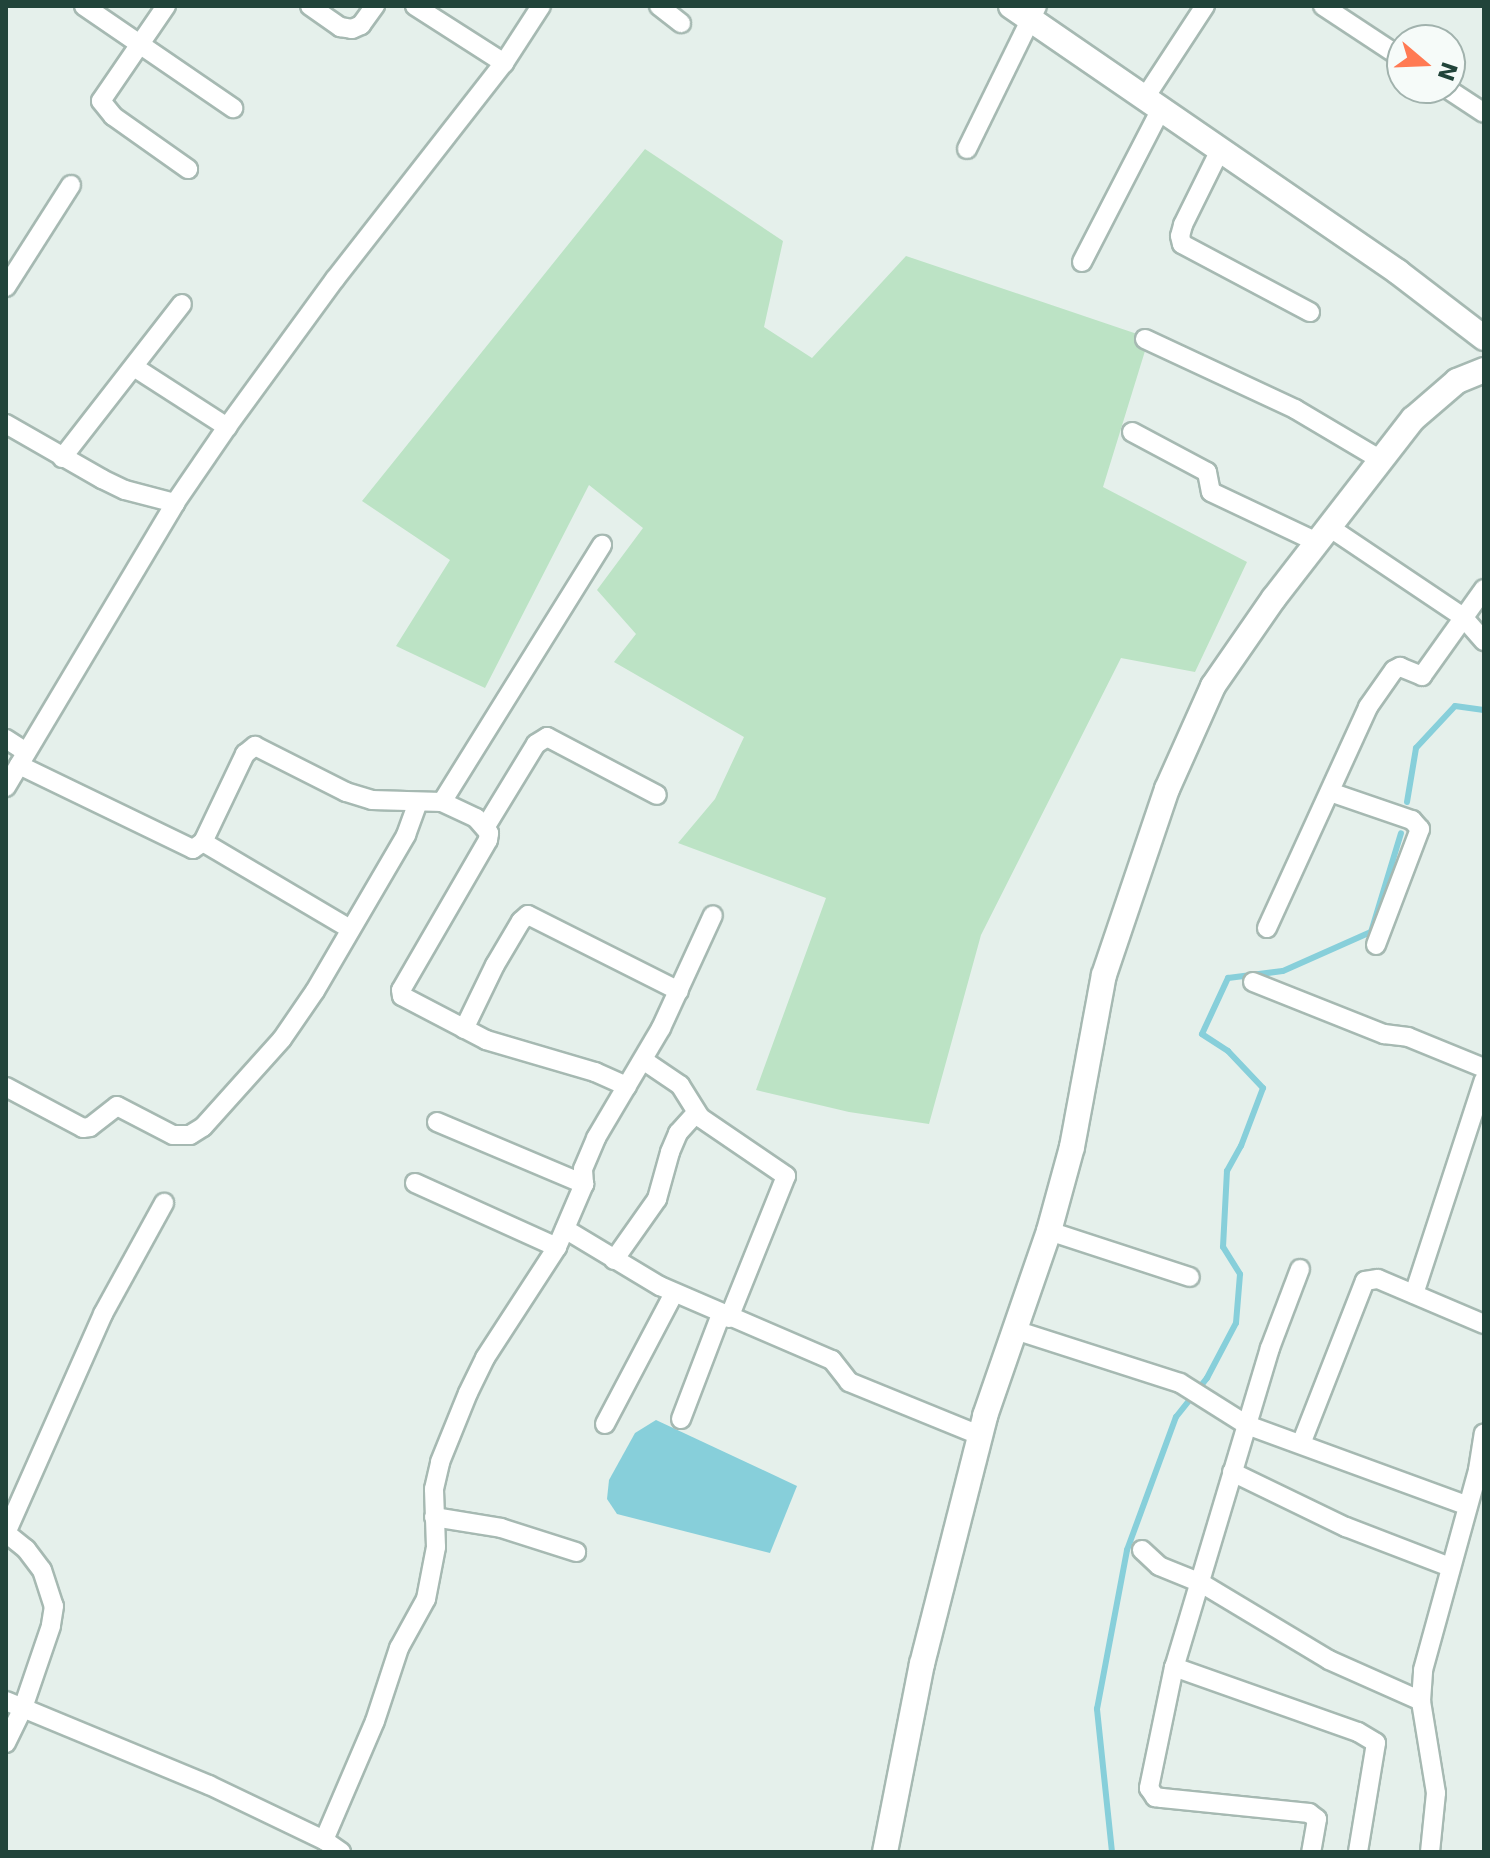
<!DOCTYPE html>
<html>
<head>
<meta charset="utf-8">
<style>
  body { margin:0 }
  #map { position:relative; width:1490px; height:1858px; overflow:hidden; background:#e5f0eb; font-family:"DejaVu Sans",sans-serif }
  div>[style] { position:absolute }
  .green>* { inset:0; background:#bce3c5 }
  .water>* { inset:0; background:#87cfda }
  .stream>* { height:6px; margin:-3px; padding:0 3px; transform-origin:3px; border-radius:3px; background:#87cfda }
  .roads { filter:drop-shadow(2px 0 #a6b9b2) drop-shadow(-2px 0 #a6b9b2) drop-shadow(0 2px #a6b9b2) drop-shadow(0 -2px #a6b9b2) }
  .minor>* { height:18px; margin:-9px; padding:0 9px; transform-origin:9px; border-radius:9px; background:#fff }
  .tertiary>* { height:24px; margin:-12px; padding:0 12px; transform-origin:12px; border-radius:12px; background:#fff }
  span { translate:-50% -50%; white-space:nowrap; text-align:center; line-height:1.15; -webkit-text-stroke:7px #f6fbf9; paint-order:stroke }
  .frame { position:absolute; inset:0; border:8px solid #21443a; pointer-events:none }
  .north { position:absolute; left:1386px; top:24px; width:80px; height:80px; box-sizing:border-box; background:#f6fbf9; border:2px solid #a1b2ad; border-radius:50%; rotate:109deg; font-size:22px; font-weight:700; line-height:32px; text-align:center; color:#21443a }
  .north::after { content:''; display:block; margin:auto; width:28px; height:36px; background:#ff7a53; clip-path:polygon(50% 0,100% 100%,50% 72%,0 100%) }
</style>
</head>
<body>
<div id="map">
  <div class="green">
    <div style="clip-path:polygon(645px 149px,783px 241px,764px 327px,812px 358px,906px 256px,1149px 338px,1103px 487px,1247px 562px,1195px 672px,1121px 658px,981px 935px,929px 1124px,849px 1112px,756px 1090px,826px 898px,678px 843px,715px 799px,744px 737px,614px 662px,636px 634px,597px 590px,643px 528px,589px 485px,485px 688px,396px 646px,450px 560px,362px 501px)"></div>
  </div>
  <div class="water">
    <div style="clip-path:polygon(656px 1420px,797px 1486px,770px 1553px,617px 1514px,607px 1499px,609px 1480px,635px 1433px)"></div>
  </div>
  <div class="stream">
    <div style="left:1407px;top:802px;width:55px;rotate:-80.5deg"></div>
    <div style="left:1416px;top:748px;width:57px;rotate:-47.1deg"></div>
    <div style="left:1455px;top:706px;width:29px;rotate:8deg"></div>
    <div style="left:1112px;top:1852px;width:144px;rotate:-96deg"></div>
    <div style="left:1097px;top:1709px;width:162px;rotate:-79.3deg"></div>
    <div style="left:1127px;top:1550px;width:142px;rotate:-69.8deg"></div>
    <div style="left:1176px;top:1417px;width:50px;rotate:-51.5deg"></div>
    <div style="left:1207px;top:1378px;width:62px;rotate:-62.2deg"></div>
    <div style="left:1236px;top:1323px;width:49px;rotate:-85.3deg"></div>
    <div style="left:1240px;top:1274px;width:32px;rotate:-122deg"></div>
    <div style="left:1223px;top:1247px;width:76px;rotate:-87deg"></div>
    <div style="left:1227px;top:1171px;width:29px;rotate:-61deg"></div>
    <div style="left:1241px;top:1146px;width:62px;rotate:-69.2deg"></div>
    <div style="left:1263px;top:1088px;width:51px;rotate:-133.4deg"></div>
    <div style="left:1228px;top:1051px;width:31px;rotate:-147deg"></div>
    <div style="left:1202px;top:1034px;width:62px;rotate:-65.1deg"></div>
    <div style="left:1228px;top:978px;width:55px;rotate:-7.3deg"></div>
    <div style="left:1283px;top:971px;width:96px;rotate:-23.9deg"></div>
    <div style="left:1371px;top:932px;width:103px;rotate:-73.1deg"></div>
  </div>
  <div class="roads">
    <div class="minor">
      <div style="left:84px;top:6px;width:181px;rotate:34.4deg"></div>
      <div style="left:166px;top:6px;width:115px;rotate:124.4deg"></div>
      <div style="left:101px;top:101px;width:19px;rotate:51deg"></div>
      <div style="left:113px;top:116px;width:92px;rotate:35.2deg"></div>
      <div style="left:310px;top:6px;width:37px;rotate:35deg"></div>
      <div style="left:340px;top:27px;width:12px;rotate:9deg"></div>
      <div style="left:352px;top:29px;width:10px;rotate:-24deg"></div>
      <div style="left:361px;top:25px;width:24px;rotate:-54deg"></div>
      <div style="left:415px;top:6px;width:106px;rotate:32.6deg"></div>
      <div style="left:659px;top:6px;width:28px;rotate:38deg"></div>
      <div style="left:1323px;top:6px;width:95px;rotate:33.4deg"></div>
      <div style="left:1446px;top:88px;width:45px;rotate:33.3deg"></div>
      <div style="left:1146px;top:96px;width:108px;rotate:-56.8deg"></div>
      <div style="left:1221px;top:148px;width:86px;rotate:116.3deg"></div>
      <div style="left:1183px;top:225px;width:11px;rotate:105deg"></div>
      <div style="left:1180px;top:236px;width:8px;rotate:76deg"></div>
      <div style="left:1182px;top:244px;width:145px;rotate:28deg"></div>
      <div style="left:967px;top:149px;width:159px;rotate:-63.9deg"></div>
      <div style="left:1082px;top:262px;width:174px;rotate:-62.7deg"></div>
      <div style="left:6px;top:287px;width:121px;rotate:-57.5deg"></div>
      <div style="left:1145px;top:339px;width:166px;rotate:25deg"></div>
      <div style="left:1295px;top:409px;width:100px;rotate:30.7deg"></div>
      <div style="left:134px;top:367px;width:111px;rotate:32.8deg"></div>
      <div style="left:6px;top:424px;width:111px;rotate:29.8deg"></div>
      <div style="left:102px;top:479px;width:25px;rotate:26deg"></div>
      <div style="left:125px;top:490px;width:52px;rotate:14.6deg"></div>
      <div style="left:1132px;top:432px;width:85px;rotate:28.1deg"></div>
      <div style="left:1207px;top:472px;width:20px;rotate:79deg"></div>
      <div style="left:1211px;top:492px;width:117px;rotate:25.3deg"></div>
      <div style="left:62px;top:458px;width:195px;rotate:-52.1deg"></div>
      <div style="left:1329px;top:527px;width:161px;rotate:33.9deg"></div>
      <div style="left:1463px;top:617px;width:32px;rotate:49deg"></div>
      <div style="left:6px;top:739px;width:24px;rotate:33deg"></div>
      <div style="left:19px;top:765px;width:193px;rotate:25.8deg"></div>
      <div style="left:193px;top:849px;width:12px;rotate:-35deg"></div>
      <div style="left:203px;top:842px;width:98px;rotate:-64.5deg"></div>
      <div style="left:245px;top:754px;width:13px;rotate:-39deg"></div>
      <div style="left:255px;top:746px;width:102px;rotate:26.8deg"></div>
      <div style="left:346px;top:792px;width:27px;rotate:17deg"></div>
      <div style="left:372px;top:800px;width:70px;rotate:1.6deg"></div>
      <div style="left:442px;top:802px;width:38px;rotate:25deg"></div>
      <div style="left:476px;top:818px;width:20px;rotate:49deg"></div>
      <div style="left:489px;top:833px;width:7px;rotate:98deg"></div>
      <div style="left:488px;top:840px;width:173px;rotate:120.1deg"></div>
      <div style="left:401px;top:990px;width:6px;rotate:81deg"></div>
      <div style="left:402px;top:996px;width:95px;rotate:27.6deg"></div>
      <div style="left:486px;top:1040px;width:114px;rotate:16.4deg"></div>
      <div style="left:595px;top:1072px;width:35px;rotate:24deg"></div>
      <div style="left:6px;top:787px;width:330px;rotate:-59.2deg"></div>
      <div style="left:175px;top:503px;width:92px;rotate:-55.6deg"></div>
      <div style="left:227px;top:427px;width:183px;rotate:-53.9deg"></div>
      <div style="left:335px;top:279px;width:274px;rotate:-52deg"></div>
      <div style="left:504px;top:63px;width:68px;rotate:-57deg"></div>
      <div style="left:1330px;top:792px;width:87px;rotate:18.9deg"></div>
      <div style="left:1412px;top:820px;width:12px;rotate:48deg"></div>
      <div style="left:1420px;top:829px;width:124px;rotate:110.8deg"></div>
      <div style="left:442px;top:802px;width:303px;rotate:-58.1deg"></div>
      <div style="left:486px;top:826px;width:96px;rotate:-58.6deg"></div>
      <div style="left:536px;top:744px;width:13px;rotate:-32deg"></div>
      <div style="left:547px;top:737px;width:124px;rotate:27.8deg"></div>
      <div style="left:203px;top:842px;width:171px;rotate:30.6deg"></div>
      <div style="left:1267px;top:928px;width:243px;rotate:-65.4deg"></div>
      <div style="left:1368px;top:707px;width:45px;rotate:-54.9deg"></div>
      <div style="left:1394px;top:670px;width:7px;rotate:-27deg"></div>
      <div style="left:1400px;top:667px;width:24px;rotate:22deg"></div>
      <div style="left:1422px;top:676px;width:107px;rotate:-54.5deg"></div>
      <div style="left:1253px;top:982px;width:141px;rotate:21.7deg"></div>
      <div style="left:1384px;top:1034px;width:24px;rotate:7deg"></div>
      <div style="left:1408px;top:1037px;width:82px;rotate:22.2deg"></div>
      <div style="left:464px;top:1029px;width:71px;rotate:-64.2deg"></div>
      <div style="left:495px;top:965px;width:51px;rotate:-59.4deg"></div>
      <div style="left:521px;top:921px;width:9px;rotate:-41deg"></div>
      <div style="left:528px;top:915px;width:169px;rotate:26.7deg"></div>
      <div style="left:643px;top:1060px;width:45px;rotate:34deg"></div>
      <div style="left:680px;top:1085px;width:39px;rotate:58deg"></div>
      <div style="left:701px;top:1118px;width:103px;rotate:34.3deg"></div>
      <div style="left:786px;top:1176px;width:153px;rotate:111.9deg"></div>
      <div style="left:6px;top:1087px;width:87px;rotate:28deg"></div>
      <div style="left:83px;top:1128px;width:7px;rotate:-8deg"></div>
      <div style="left:90px;top:1127px;width:34px;rotate:-38deg"></div>
      <div style="left:117px;top:1106px;width:63px;rotate:27.4deg"></div>
      <div style="left:173px;top:1135px;width:17px"></div>
      <div style="left:190px;top:1135px;width:15px;rotate:-32deg"></div>
      <div style="left:203px;top:1127px;width:118px;rotate:-48.1deg"></div>
      <div style="left:282px;top:1039px;width:58px;rotate:-55.5deg"></div>
      <div style="left:315px;top:991px;width:181px;rotate:-59.7deg"></div>
      <div style="left:406px;top:835px;width:35px;rotate:-70deg"></div>
      <div style="left:437px;top:1122px;width:160px;rotate:22.9deg"></div>
      <div style="left:415px;top:1183px;width:156px;rotate:24.3deg"></div>
      <div style="left:565px;top:1229px;width:111px;rotate:31deg"></div>
      <div style="left:660px;top:1286px;width:187px;rotate:23.3deg"></div>
      <div style="left:832px;top:1360px;width:28px;rotate:52deg"></div>
      <div style="left:849px;top:1382px;width:143px;rotate:22.2deg"></div>
      <div style="left:1049px;top:1231px;width:148px;rotate:18.1deg"></div>
      <div style="left:614px;top:1260px;width:75px;rotate:-54.8deg"></div>
      <div style="left:657px;top:1199px;width:49px;rotate:-74.5deg"></div>
      <div style="left:670px;top:1152px;width:21px;rotate:-67deg"></div>
      <div style="left:678px;top:1133px;width:27px;rotate:-48deg"></div>
      <div style="left:1300px;top:1269px;width:85px;rotate:110.8deg"></div>
      <div style="left:1270px;top:1348px;width:333px;rotate:106.7deg"></div>
      <div style="left:1174px;top:1667px;width:124px;rotate:101.7deg"></div>
      <div style="left:1149px;top:1788px;width:11px;rotate:56deg"></div>
      <div style="left:1155px;top:1797px;width:7px;rotate:8deg"></div>
      <div style="left:1162px;top:1798px;width:148px;rotate:5.8deg"></div>
      <div style="left:1309px;top:1813px;width:10px;rotate:37deg"></div>
      <div style="left:1317px;top:1819px;width:34px;rotate:100deg"></div>
      <div style="left:1414px;top:1294px;width:225px;rotate:-71.9deg"></div>
      <div style="left:1015px;top:1330px;width:173px;rotate:17.8deg"></div>
      <div style="left:1180px;top:1383px;width:79px;rotate:32.1deg"></div>
      <div style="left:1247px;top:1425px;width:235px;rotate:20.1deg"></div>
      <div style="left:681px;top:1419px;width:112px;rotate:-69.1deg"></div>
      <div style="left:605px;top:1424px;width:148px;rotate:-62.2deg"></div>
      <div style="left:1301px;top:1444px;width:175px;rotate:-68.6deg"></div>
      <div style="left:1365px;top:1281px;width:13px;rotate:-9deg"></div>
      <div style="left:1378px;top:1279px;width:115px;rotate:23deg"></div>
      <div style="left:1232px;top:1472px;width:127px;rotate:25.8deg"></div>
      <div style="left:1346px;top:1527px;width:111px;rotate:21deg"></div>
      <div style="left:434px;top:1517px;width:68px;rotate:9.3deg"></div>
      <div style="left:501px;top:1528px;width:79px;rotate:17.7deg"></div>
      <div style="left:6px;top:1533px;width:240px;rotate:-66.1deg"></div>
      <div style="left:103px;top:1314px;width:127px;rotate:-61.2deg"></div>
      <div style="left:6px;top:1533px;width:26px;rotate:39deg"></div>
      <div style="left:26px;top:1549px;width:26px;rotate:53deg"></div>
      <div style="left:42px;top:1570px;width:38px;rotate:72deg"></div>
      <div style="left:54px;top:1606px;width:20px;rotate:99deg"></div>
      <div style="left:51px;top:1626px;width:87px;rotate:108.9deg"></div>
      <div style="left:23px;top:1708px;width:39px;rotate:116deg"></div>
      <div style="left:1142px;top:1550px;width:23px;rotate:43deg"></div>
      <div style="left:1159px;top:1566px;width:45px;rotate:22deg"></div>
      <div style="left:1201px;top:1583px;width:149px;rotate:31deg"></div>
      <div style="left:1329px;top:1660px;width:101px;rotate:24deg"></div>
      <div style="left:1174px;top:1667px;width:195px;rotate:19.5deg"></div>
      <div style="left:1358px;top:1732px;width:21px;rotate:31deg"></div>
      <div style="left:1376px;top:1743px;width:110px;rotate:99.4deg"></div>
      <div style="left:6px;top:1701px;width:220px;rotate:22.5deg"></div>
      <div style="left:209px;top:1785px;width:127px;rotate:25.6deg"></div>
      <div style="left:324px;top:1840px;width:21px;rotate:35deg"></div>
      <div style="left:324px;top:1840px;width:129px;rotate:-66.8deg"></div>
      <div style="left:375px;top:1721px;width:77px;rotate:-71.8deg"></div>
      <div style="left:399px;top:1648px;width:56px;rotate:-61.1deg"></div>
      <div style="left:426px;top:1599px;width:53px;rotate:-79.1deg"></div>
      <div style="left:436px;top:1547px;width:58px;rotate:-92deg"></div>
      <div style="left:434px;top:1489px;width:28px;rotate:-77deg"></div>
      <div style="left:440px;top:1462px;width:74px;rotate:-67.9deg"></div>
      <div style="left:468px;top:1393px;width:39px;rotate:-64deg"></div>
      <div style="left:485px;top:1358px;width:132px;rotate:-57deg"></div>
      <div style="left:557px;top:1247px;width:69px;rotate:-66.8deg"></div>
      <div style="left:584px;top:1184px;width:15px;rotate:-94deg"></div>
      <div style="left:583px;top:1169px;width:34px;rotate:-67deg"></div>
      <div style="left:596px;top:1138px;width:128px;rotate:-59.4deg"></div>
      <div style="left:661px;top:1028px;width:124px;rotate:-65.3deg"></div>
      <div style="left:1430px;top:1852px;width:59px;rotate:-84.2deg"></div>
      <div style="left:1436px;top:1793px;width:93px;rotate:-99.3deg"></div>
      <div style="left:1421px;top:1701px;width:31px;rotate:-86deg"></div>
      <div style="left:1423px;top:1670px;width:207px;rotate:-74.6deg"></div>
      <div style="left:1478px;top:1470px;width:37px;rotate:-81deg"></div>
    </div>
    <div class="tertiary">
      <div style="left:1011px;top:6px;width:470px;rotate:34.5deg"></div>
      <div style="left:1398px;top:272px;width:108px;rotate:37.5deg"></div>
      <div style="left:885px;top:1852px;width:192px;rotate:-78.9deg"></div>
      <div style="left:922px;top:1664px;width:256px;rotate:-75.7deg"></div>
      <div style="left:985px;top:1416px;width:196px;rotate:-70.9deg"></div>
      <div style="left:1049px;top:1231px;width:87px;rotate:-74.7deg"></div>
      <div style="left:1072px;top:1147px;width:175px;rotate:-79.5deg"></div>
      <div style="left:1104px;top:975px;width:196px;rotate:-71.3deg"></div>
      <div style="left:1167px;top:789px;width:113px;rotate:-65.9deg"></div>
      <div style="left:1213px;top:686px;width:107px;rotate:-55.3deg"></div>
      <div style="left:1274px;top:598px;width:227px;rotate:-52.2deg"></div>
      <div style="left:1413px;top:419px;width:58px;rotate:-40.8deg"></div>
      <div style="left:1457px;top:381px;width:29px;rotate:-22deg"></div>
    </div>
  </div>
  <div class="frame"></div>
  <div class="north">N</div>
</div>
</body>
</html>
